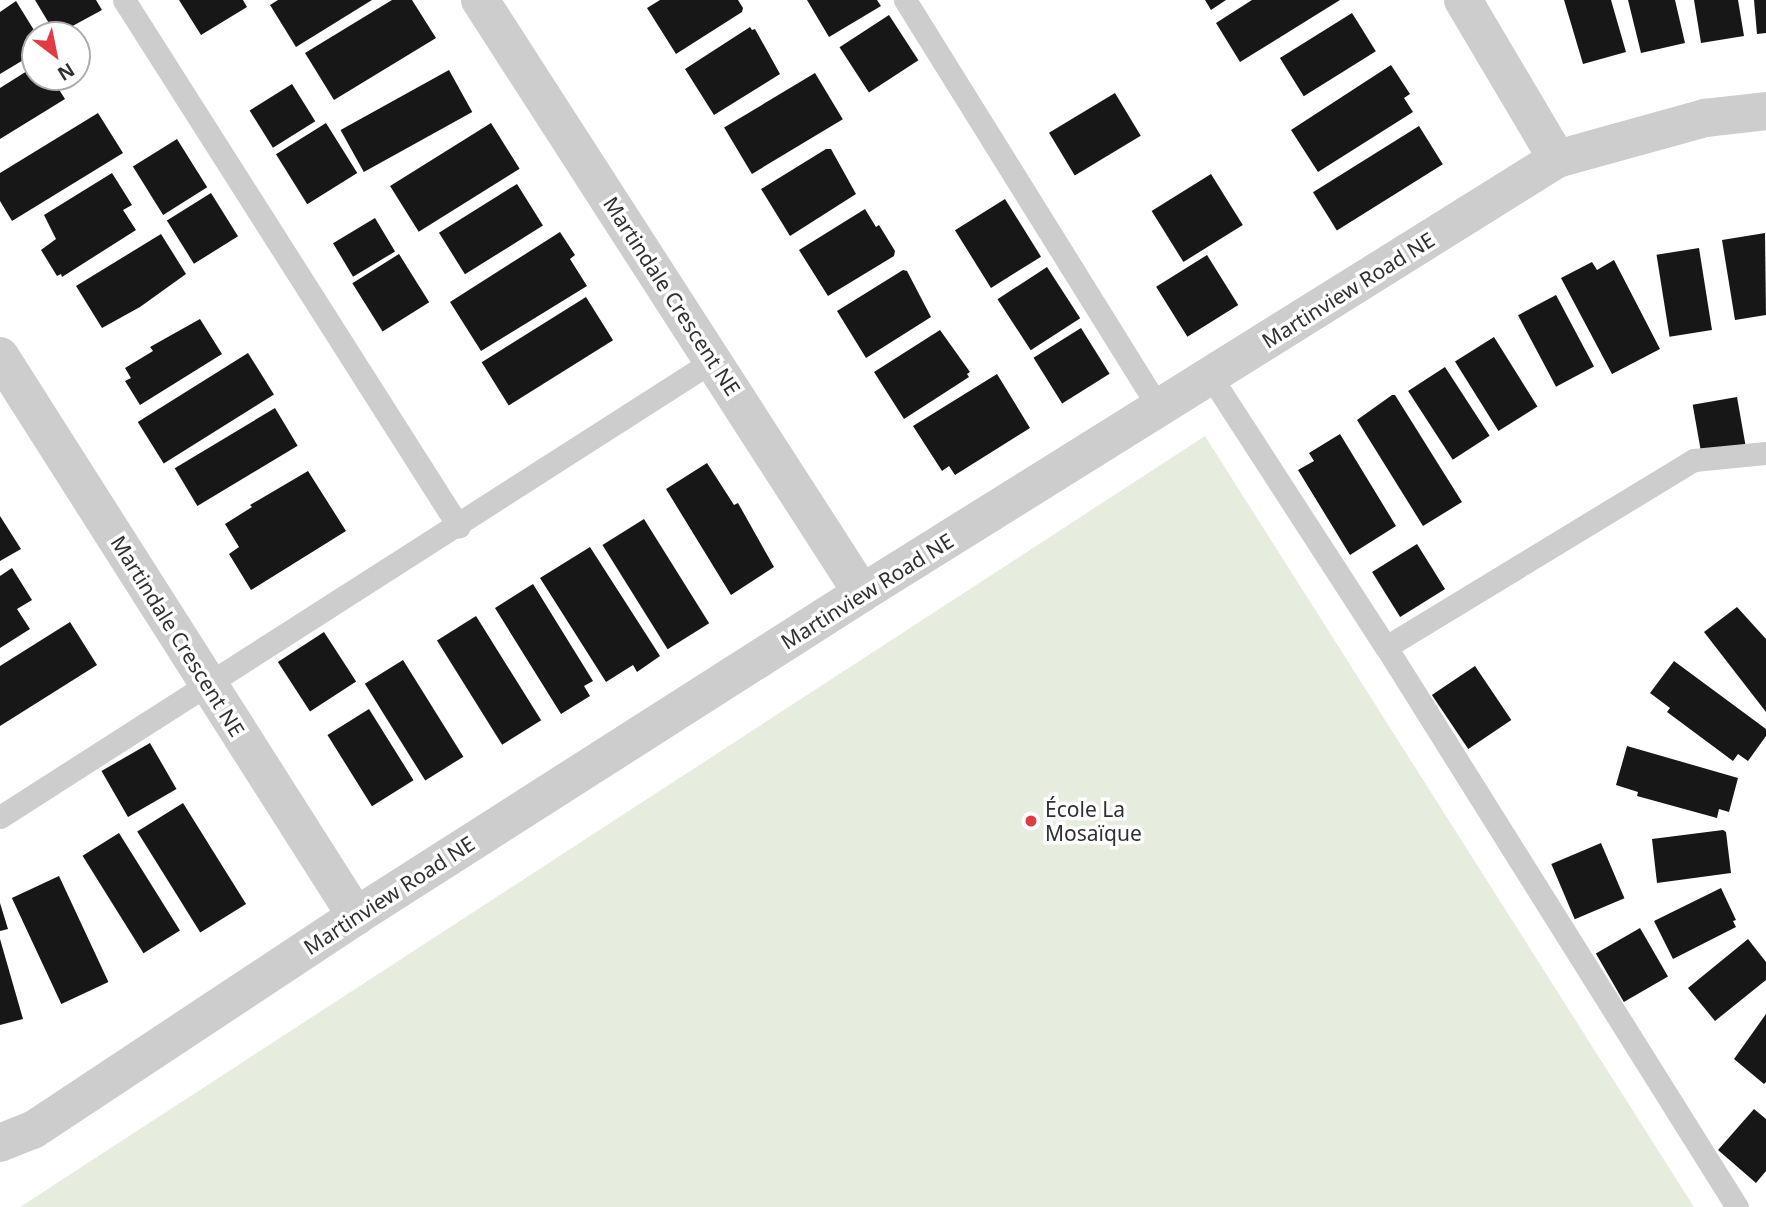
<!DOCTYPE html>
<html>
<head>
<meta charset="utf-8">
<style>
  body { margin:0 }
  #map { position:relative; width:1766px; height:1207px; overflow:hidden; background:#fff; font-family:"Noto Sans",sans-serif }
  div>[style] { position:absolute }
  .green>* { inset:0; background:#e6eddf }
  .building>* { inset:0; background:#171717; transform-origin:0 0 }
  .service>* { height:23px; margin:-11.5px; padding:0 11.5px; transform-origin:11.5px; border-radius:11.5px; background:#cdcdcd }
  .minor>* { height:38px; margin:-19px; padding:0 19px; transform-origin:19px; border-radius:19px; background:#cdcdcd }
  .dots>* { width:19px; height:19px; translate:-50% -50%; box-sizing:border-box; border:4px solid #fff; border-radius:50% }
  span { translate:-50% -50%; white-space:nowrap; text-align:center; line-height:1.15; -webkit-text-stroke:7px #fff; paint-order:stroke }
  .street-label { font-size:21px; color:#303030 }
  .poi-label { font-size:21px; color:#303030 }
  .left { translate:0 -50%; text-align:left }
  .north { position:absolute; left:21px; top:21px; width:70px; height:70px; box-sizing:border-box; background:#fff; border:2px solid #acacac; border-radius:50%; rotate:148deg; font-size:19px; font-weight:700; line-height:28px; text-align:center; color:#303030 }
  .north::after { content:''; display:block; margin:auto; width:24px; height:32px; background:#e03a42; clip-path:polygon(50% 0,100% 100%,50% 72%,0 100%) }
</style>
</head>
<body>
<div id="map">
  <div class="green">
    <div style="clip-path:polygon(1205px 436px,1694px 1207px,20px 1207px)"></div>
  </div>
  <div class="building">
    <div style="clip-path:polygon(35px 0,96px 0,102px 10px,56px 35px)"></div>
    <div style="clip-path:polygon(179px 0,243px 0,247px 7px,201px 35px)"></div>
    <div style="clip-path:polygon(278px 0,372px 0,296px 47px,270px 5px)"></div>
    <div style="clip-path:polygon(392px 0,412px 0,436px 38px,334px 100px,305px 53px)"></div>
    <div style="clip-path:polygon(660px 0,738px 0,743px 8px,742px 12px,676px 54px,647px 8px)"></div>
    <div style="clip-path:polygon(807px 0,877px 0,881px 6px,829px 37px)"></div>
    <div style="clip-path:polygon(1205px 0,1226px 0,1211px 10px)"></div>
    <div style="clip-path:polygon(1252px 0,1340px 0,1240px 62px,1216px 23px)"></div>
    <div style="clip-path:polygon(1564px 0,1611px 0,1626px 52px,1583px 64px)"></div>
    <div style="clip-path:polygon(1628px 0,1675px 0,1685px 43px,1641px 53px)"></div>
    <div style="clip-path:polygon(1694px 0,1738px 0,1744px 36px,1701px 43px)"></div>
    <div style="clip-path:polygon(1754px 0,1766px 0,1766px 33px,1757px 34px)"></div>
    <div style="clip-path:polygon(16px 1px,37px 35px,35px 35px,35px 53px,0 74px,0 12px)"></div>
    <div style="left:1352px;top:13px;width:45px;height:85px;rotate:58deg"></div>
    <div style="left:889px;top:15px;width:54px;height:59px;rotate:57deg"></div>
    <div style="clip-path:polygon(750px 27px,752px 30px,755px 29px,780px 74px,714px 115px,685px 69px)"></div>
    <div style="clip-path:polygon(1391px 65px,1410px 94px,1404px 98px,1413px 112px,1318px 172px,1291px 130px)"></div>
    <div style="clip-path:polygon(35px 66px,35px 77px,51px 77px,65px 99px,0 139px,0 88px)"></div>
    <div style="left:449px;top:70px;width:48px;height:124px;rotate:61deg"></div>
    <div style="left:815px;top:73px;width:54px;height:106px;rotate:59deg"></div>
    <div style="left:292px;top:84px;width:44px;height:50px;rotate:58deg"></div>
    <div style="left:1115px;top:93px;width:50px;height:77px;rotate:59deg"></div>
    <div style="clip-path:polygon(98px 113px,123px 153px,12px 221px,0 201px,0 173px)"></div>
    <div style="left:326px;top:123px;width:59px;height:59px;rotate:58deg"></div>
    <div style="left:491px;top:123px;width:54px;height:119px;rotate:58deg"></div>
    <div style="left:1419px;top:126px;width:45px;height:125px;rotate:58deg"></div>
    <div style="left:177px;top:139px;width:57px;height:52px;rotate:58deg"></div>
    <div style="clip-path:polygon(826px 149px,831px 149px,856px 194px,790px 236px,761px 189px)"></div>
    <div style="clip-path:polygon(112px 173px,132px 205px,123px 210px,136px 230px,62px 277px,61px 274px,57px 276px,41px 250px,56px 239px,44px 215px)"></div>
    <div style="left:1211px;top:174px;width:60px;height:70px;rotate:58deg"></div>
    <div style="left:517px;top:184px;width:49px;height:92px;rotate:58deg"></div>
    <div style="left:211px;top:193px;width:51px;height:52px;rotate:58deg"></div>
    <div style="left:1005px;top:199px;width:68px;height:59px;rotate:58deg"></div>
    <div style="clip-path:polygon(865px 209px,876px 227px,879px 225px,895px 251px,894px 256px,828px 296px,799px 250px)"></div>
    <div style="left:375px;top:218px;width:39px;height:49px;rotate:59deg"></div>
    <div style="clip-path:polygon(560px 232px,575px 255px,570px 259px,587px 286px,481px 351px,450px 302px)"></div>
    <div style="clip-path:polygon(1765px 233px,1766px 315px,1735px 320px,1722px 240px)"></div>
    <div style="clip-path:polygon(161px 234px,186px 274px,140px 307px,102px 328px,76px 286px)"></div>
    <div style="left:1699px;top:248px;width:83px;height:43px;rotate:81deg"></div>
    <div style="left:399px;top:254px;width:57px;height:55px;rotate:58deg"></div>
    <div style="left:1207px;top:255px;width:59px;height:60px;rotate:58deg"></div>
    <div style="clip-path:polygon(1614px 260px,1660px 349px,1612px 374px,1561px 278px,1592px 262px,1597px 270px)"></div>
    <div style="left:1047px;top:267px;width:61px;height:59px;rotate:57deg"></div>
    <div style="clip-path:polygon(903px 270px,907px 271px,931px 317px,866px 358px,837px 311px)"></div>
    <div style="left:1556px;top:295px;width:81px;height:43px;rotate:62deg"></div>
    <div style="left:586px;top:297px;width:51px;height:123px;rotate:58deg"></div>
    <div style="clip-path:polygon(200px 319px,222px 354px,140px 405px,125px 381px,131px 378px,125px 368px,153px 351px,150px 347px)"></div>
    <div style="left:1081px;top:328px;width:54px;height:56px;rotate:58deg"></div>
    <div style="clip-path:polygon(940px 330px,970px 372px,967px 374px,969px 377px,904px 419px,874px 372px)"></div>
    <div style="left:1494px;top:337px;width:82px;height:46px;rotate:58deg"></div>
    <div style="left:248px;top:353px;width:49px;height:130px;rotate:58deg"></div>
    <div style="left:1445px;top:367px;width:82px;height:44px;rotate:57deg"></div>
    <div style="clip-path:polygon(997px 374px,1030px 428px,955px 475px,949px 466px,942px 471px,913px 426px)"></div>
    <div style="clip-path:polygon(1392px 395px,1395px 395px,1462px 502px,1423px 526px,1357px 420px)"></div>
    <div style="left:1737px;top:397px;width:50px;height:45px;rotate:80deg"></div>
    <div style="left:275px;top:408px;width:44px;height:117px;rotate:59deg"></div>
    <div style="clip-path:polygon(1340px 434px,1396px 526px,1350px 555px,1298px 470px,1314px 461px,1309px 453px)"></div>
    <div style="clip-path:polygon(707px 463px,734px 505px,738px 503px,774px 567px,731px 595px,666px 489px)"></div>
    <div style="clip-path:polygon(308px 471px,346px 531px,251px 590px,229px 554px,239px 547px,225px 524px,252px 507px,250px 505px)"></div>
    <div style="clip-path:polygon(0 516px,21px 549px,0 561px)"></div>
    <div style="left:644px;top:519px;width:123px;height:49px;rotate:58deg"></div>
    <div style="left:1417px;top:544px;width:53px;height:53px;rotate:58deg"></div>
    <div style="clip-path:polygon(590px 547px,660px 656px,637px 672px,633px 665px,606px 682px,540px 578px)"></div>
    <div style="clip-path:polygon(12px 568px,32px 600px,17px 609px,30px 629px,0 648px,0 576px)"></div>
    <div style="clip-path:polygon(533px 584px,593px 681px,584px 686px,590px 696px,561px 714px,495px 608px)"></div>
    <div style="clip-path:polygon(1737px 607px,1766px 639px,1766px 712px,1704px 632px)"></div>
    <div style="left:476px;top:616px;width:123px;height:46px;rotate:58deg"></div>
    <div style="clip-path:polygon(70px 622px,97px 665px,0 726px,0 666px)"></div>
    <div style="left:324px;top:632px;width:59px;height:55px;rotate:57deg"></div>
    <div style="left:403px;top:660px;width:114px;height:45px;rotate:58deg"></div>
    <div style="clip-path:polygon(1674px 661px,1766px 729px,1766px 736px,1748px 761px,1738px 754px,1733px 761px,1667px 712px,1670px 708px,1650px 693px)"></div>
    <div style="left:1475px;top:666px;width:65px;height:52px;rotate:56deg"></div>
    <div style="left:369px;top:709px;width:84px;height:49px;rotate:58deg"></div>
    <div style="left:150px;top:743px;width:53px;height:56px;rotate:60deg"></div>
    <div style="clip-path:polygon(1627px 746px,1738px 778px,1729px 812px,1719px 809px,1717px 818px,1637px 796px,1638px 792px,1616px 785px)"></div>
    <div style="left:183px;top:803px;width:119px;height:54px;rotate:58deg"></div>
    <div style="clip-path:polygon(1723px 830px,1726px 832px,1731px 873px,1657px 883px,1652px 839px)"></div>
    <div style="left:119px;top:833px;width:115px;height:43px;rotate:58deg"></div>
    <div style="left:1601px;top:843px;width:60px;height:54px;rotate:67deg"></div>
    <div style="left:59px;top:876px;width:117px;height:52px;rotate:65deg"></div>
    <div style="clip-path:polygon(1721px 888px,1736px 920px,1733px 921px,1736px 927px,1673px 959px,1654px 921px)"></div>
    <div style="clip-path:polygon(0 903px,8px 929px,0 931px)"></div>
    <div style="left:1640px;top:928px;width:56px;height:51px;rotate:60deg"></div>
    <div style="clip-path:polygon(0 939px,23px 1019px,0 1025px)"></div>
    <div style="clip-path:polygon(1748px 939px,1766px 962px,1766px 980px,1715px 1021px,1688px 988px)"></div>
    <div style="clip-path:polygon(1766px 1014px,1766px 1082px,1764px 1084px,1734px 1059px)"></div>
    <div style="clip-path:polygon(1754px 1109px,1766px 1119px,1766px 1171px,1756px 1183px,1718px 1150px)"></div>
  </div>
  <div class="service">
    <div style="left:124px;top:0;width:624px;rotate:57.56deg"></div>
    <div style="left:905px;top:0;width:482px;rotate:58.1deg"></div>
    <div style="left:1211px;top:377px;width:322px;rotate:57.1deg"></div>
    <div style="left:1386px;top:647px;width:661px;rotate:57.92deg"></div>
    <div style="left:1386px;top:647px;width:360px;rotate:-31.3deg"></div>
    <div style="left:1694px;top:460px;width:72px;rotate:-5.6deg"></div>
    <div style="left:0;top:817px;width:848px;rotate:-32.62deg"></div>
  </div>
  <div class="minor">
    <div style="left:480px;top:0;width:705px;rotate:57.21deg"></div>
    <div style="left:1463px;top:0;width:185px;rotate:59.4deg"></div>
    <div style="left:0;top:356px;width:664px;rotate:57.56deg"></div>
    <div style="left:0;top:1143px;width:35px;rotate:-22deg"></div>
    <div style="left:33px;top:1130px;width:387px;rotate:-33.5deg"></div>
    <div style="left:356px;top:916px;width:600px;rotate:-32.55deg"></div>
    <div style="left:862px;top:593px;width:819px;rotate:-31.98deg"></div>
    <div style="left:1557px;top:159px;width:154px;rotate:-15.5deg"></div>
    <div style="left:1705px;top:118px;width:61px;rotate:-6.5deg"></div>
  </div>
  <div class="dots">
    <div style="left:1031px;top:821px;background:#e03a42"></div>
  </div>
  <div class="street-label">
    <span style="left:1348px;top:290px;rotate:-32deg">Martinview Road NE</span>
    <span style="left:672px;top:296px;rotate:57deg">Martindale Crescent NE</span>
    <span style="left:867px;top:591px;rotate:-32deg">Martinview Road NE</span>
    <span style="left:178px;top:636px;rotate:58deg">Martindale Crescent NE</span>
    <span style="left:389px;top:895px;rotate:-33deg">Martinview Road NE</span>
  </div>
  <div class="poi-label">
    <span class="left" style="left:1045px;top:821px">École La<br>Mosaïque</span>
  </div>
  <div class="north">N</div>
</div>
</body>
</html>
